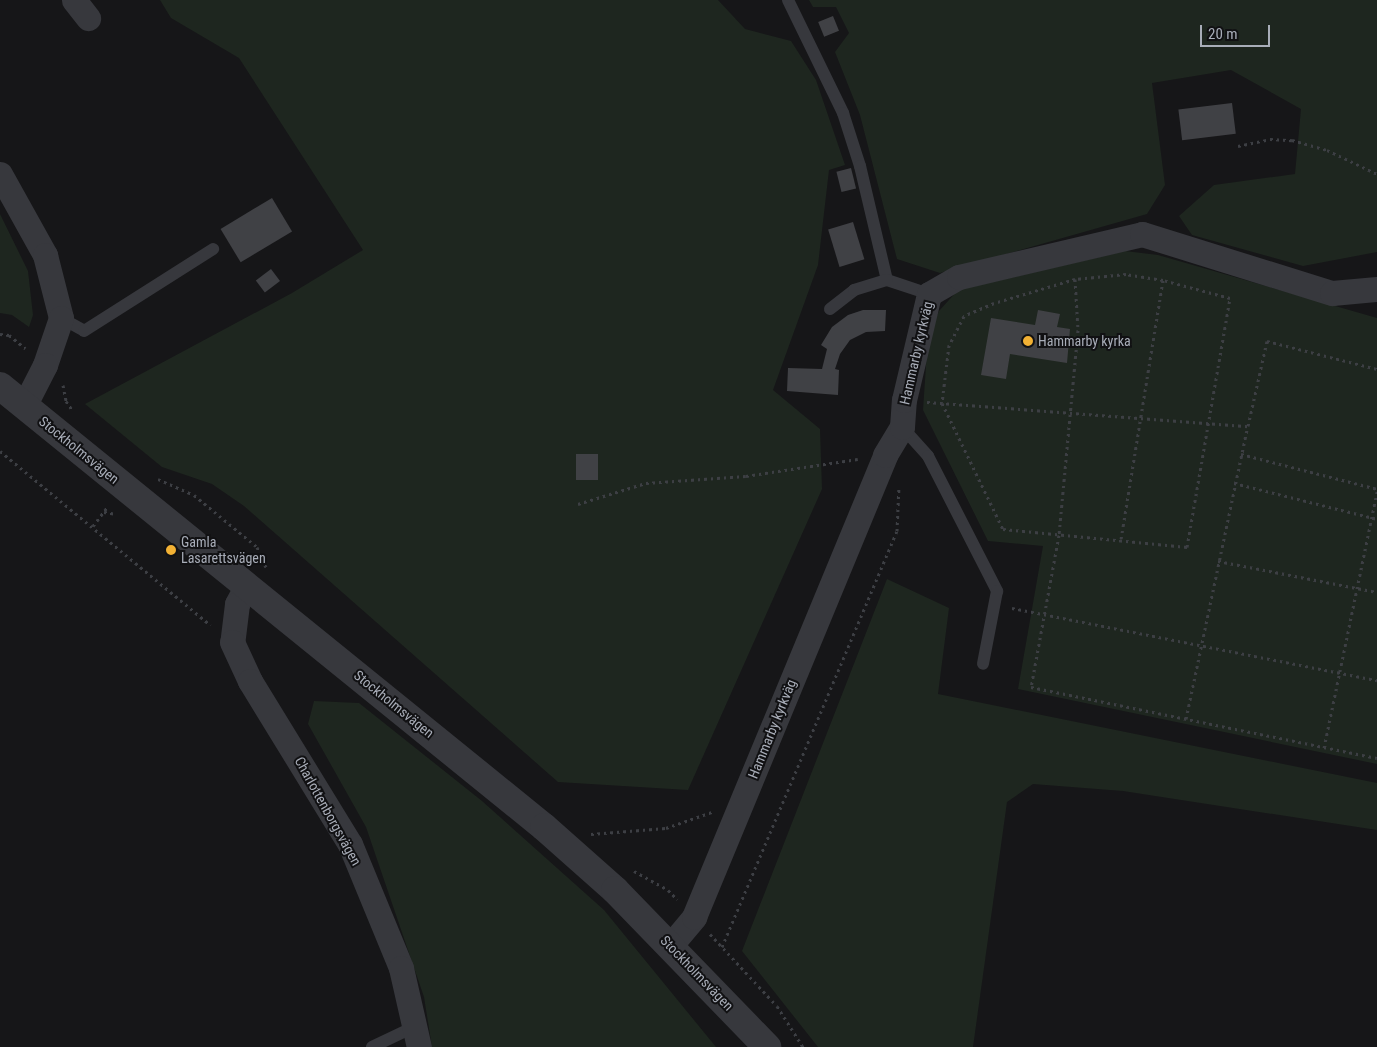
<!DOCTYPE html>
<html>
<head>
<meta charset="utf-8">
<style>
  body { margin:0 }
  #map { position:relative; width:1377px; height:1047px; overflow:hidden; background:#161618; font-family:"Roboto Condensed",sans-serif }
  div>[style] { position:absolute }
  .green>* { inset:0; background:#1e261f }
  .building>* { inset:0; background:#404145; transform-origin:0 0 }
  .path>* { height:3px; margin-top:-1.5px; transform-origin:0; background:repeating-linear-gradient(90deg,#3d3f44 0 2.5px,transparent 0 6.5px) }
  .service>* { height:12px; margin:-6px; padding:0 6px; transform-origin:6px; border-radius:6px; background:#37383d }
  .minor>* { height:25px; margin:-12.5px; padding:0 12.5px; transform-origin:12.5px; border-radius:12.5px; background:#37383d }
  .tertiary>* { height:28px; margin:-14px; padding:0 14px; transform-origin:14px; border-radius:14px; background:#37383d }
  .dots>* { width:14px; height:14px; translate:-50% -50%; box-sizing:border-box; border:2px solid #111113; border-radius:50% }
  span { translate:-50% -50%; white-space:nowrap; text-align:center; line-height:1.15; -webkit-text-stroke:4px #111113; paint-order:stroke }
  .poi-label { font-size:14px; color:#a8adb8 }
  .left { translate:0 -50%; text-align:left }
  .street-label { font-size:14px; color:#a8adb8 }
  .scale { position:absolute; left:1200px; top:25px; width:70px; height:22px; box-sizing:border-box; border:2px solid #a8adb8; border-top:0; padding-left:6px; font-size:15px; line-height:18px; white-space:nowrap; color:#a8adb8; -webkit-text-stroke:4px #111113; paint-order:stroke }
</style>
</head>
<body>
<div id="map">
  <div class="green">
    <div style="clip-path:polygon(160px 0,718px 0,745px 29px,791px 41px,816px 80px,845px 165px,829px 170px,818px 265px,773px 390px,820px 429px,822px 489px,688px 790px,558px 782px,244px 506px,212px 484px,162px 467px,85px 404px,292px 293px,363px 250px,239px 58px,171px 18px)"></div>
    <div style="clip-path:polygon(809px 0,1377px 0,1377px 252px,1303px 266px,1192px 235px,1179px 216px,1214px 185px,1295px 174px,1301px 109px,1231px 70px,1152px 83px,1165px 185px,1147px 214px,940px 273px,897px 259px,860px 115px,835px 52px,849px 33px,836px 7px,813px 7px)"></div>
    <div style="clip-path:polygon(0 214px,28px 271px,33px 315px,29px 327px,12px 315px,0 313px)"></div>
    <div style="clip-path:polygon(1125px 251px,1158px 255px,1377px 318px,1377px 764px,1018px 689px,1043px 546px,988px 541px,923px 410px,928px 336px,939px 311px,958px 290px)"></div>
    <div style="clip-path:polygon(887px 579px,949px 608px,938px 694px,1377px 783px,1377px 830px,1123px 791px,1033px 784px,1007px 802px,973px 1047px,818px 1047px,742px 951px)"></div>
    <div style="clip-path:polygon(314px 701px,359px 703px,482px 801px,604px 910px,716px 1047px,432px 1047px,424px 997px,366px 827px,308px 724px)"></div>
  </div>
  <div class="building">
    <div style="left:833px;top:16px;width:16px;height:16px;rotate:68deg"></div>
    <div style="left:1232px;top:103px;width:31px;height:54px;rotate:83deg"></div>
    <div style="left:851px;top:168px;width:21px;height:15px;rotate:76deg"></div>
    <div style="left:272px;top:198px;width:39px;height:60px;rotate:59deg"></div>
    <div style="left:853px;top:222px;width:39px;height:26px;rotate:73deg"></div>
    <div style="left:271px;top:269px;width:15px;height:19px;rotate:53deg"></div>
    <div style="clip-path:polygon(863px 310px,886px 310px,885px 331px,866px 332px,850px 340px,840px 354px,835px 369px,839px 370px,838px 395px,787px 391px,788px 368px,822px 369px,827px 349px,821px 345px,832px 327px,848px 315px)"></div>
    <div style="clip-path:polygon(1038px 310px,1060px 314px,1057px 327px,1070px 329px,1067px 363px,1010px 354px,1006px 379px,981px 375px,991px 318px,1035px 325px)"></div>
    <div style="left:576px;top:454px;width:22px;height:26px"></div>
  </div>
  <div class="path">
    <div style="left:1238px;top:146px;width:33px;rotate:-12deg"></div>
    <div style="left:1270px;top:139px;width:22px;rotate:3deg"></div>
    <div style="left:1292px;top:140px;width:36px;rotate:16deg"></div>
    <div style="left:1327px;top:150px;width:55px;rotate:25.6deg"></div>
    <div style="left:1075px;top:279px;width:84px;rotate:163.5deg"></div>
    <div style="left:994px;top:303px;width:33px;rotate:157deg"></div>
    <div style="left:964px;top:316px;width:33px;rotate:117deg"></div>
    <div style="left:949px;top:345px;width:58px;rotate:96.9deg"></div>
    <div style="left:942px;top:403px;width:140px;rotate:64.2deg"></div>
    <div style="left:1003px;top:529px;width:185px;rotate:5.6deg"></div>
    <div style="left:1187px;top:547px;width:253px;rotate:-80.2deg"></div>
    <div style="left:1230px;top:298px;width:69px;rotate:-165deg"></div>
    <div style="left:1163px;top:280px;width:262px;rotate:99.2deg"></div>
    <div style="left:1163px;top:280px;width:37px;rotate:-171deg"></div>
    <div style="left:1126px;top:274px;width:51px;rotate:174.4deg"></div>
    <div style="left:1075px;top:279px;width:51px;rotate:86.6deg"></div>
    <div style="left:1078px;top:330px;width:206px;rotate:95.3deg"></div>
    <div style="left:1059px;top:535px;width:155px;rotate:100.4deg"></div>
    <div style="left:1031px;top:687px;width:353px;rotate:11.6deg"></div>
    <div style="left:0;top:334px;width:9px;rotate:6deg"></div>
    <div style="left:9px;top:335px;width:21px;rotate:39deg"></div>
    <div style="left:63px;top:385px;width:16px;rotate:79deg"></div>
    <div style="left:66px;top:401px;width:12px;rotate:55deg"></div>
    <div style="left:927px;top:402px;width:322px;rotate:4.3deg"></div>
    <div style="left:1248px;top:426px;width:87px;rotate:-77.4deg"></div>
    <div style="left:1267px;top:341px;width:114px;rotate:14.3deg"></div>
    <div style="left:0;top:451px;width:273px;rotate:39.6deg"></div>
    <div style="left:1241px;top:454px;width:140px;rotate:14.4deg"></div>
    <div style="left:158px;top:479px;width:39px;rotate:24deg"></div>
    <div style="left:194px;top:495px;width:82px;rotate:39.5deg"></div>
    <div style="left:257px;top:547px;width:22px;rotate:66deg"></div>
    <div style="left:1234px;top:483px;width:147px;rotate:14.1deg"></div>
    <div style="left:578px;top:504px;width:71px;rotate:-17.2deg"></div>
    <div style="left:646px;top:483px;width:100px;rotate:-4deg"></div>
    <div style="left:746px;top:476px;width:113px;rotate:-8.6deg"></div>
    <div style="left:104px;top:512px;width:13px;rotate:9deg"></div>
    <div style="left:93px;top:526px;width:25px;rotate:-53deg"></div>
    <div style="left:1218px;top:561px;width:162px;rotate:11deg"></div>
    <div style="left:1012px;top:608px;width:372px;rotate:11.2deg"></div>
    <div style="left:1186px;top:719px;width:299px;rotate:-78.1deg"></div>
    <div style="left:1324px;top:748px;width:262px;rotate:-78.3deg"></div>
    <div style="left:591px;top:834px;width:75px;rotate:-4.6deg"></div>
    <div style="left:666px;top:828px;width:49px;rotate:-19.2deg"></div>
    <div style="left:634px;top:871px;width:39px;rotate:29deg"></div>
    <div style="left:668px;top:890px;width:13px;rotate:45deg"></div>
    <div style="left:710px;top:934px;width:98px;rotate:47.1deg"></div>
    <div style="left:777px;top:1006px;width:49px;rotate:57.6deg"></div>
    <div style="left:722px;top:947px;width:451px;rotate:-67.2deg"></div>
    <div style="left:897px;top:531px;width:45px;rotate:-87.5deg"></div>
  </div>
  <div class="service">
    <div style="left:788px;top:0;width:126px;rotate:64deg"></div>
    <div style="left:843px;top:113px;width:56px;rotate:72.2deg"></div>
    <div style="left:860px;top:166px;width:117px;rotate:76.7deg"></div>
    <div style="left:887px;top:280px;width:44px;rotate:18.4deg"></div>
    <div style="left:830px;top:309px;width:31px;rotate:-38deg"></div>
    <div style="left:854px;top:290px;width:34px;rotate:-17deg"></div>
    <div style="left:61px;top:318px;width:26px;rotate:29deg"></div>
    <div style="left:84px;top:331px;width:153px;rotate:-32.4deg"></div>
    <div style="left:902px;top:427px;width:39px;rotate:48deg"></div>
    <div style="left:928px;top:456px;width:152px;rotate:62.9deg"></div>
    <div style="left:997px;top:591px;width:74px;rotate:100.9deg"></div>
    <div style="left:372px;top:1047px;width:49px;rotate:-25.5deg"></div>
  </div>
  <div class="minor">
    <div style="left:74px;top:0;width:23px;rotate:52deg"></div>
    <div style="left:0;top:174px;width:93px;rotate:60.9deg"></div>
    <div style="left:45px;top:255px;width:65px;rotate:75.7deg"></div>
    <div style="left:61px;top:318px;width:50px;rotate:108.8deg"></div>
    <div style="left:45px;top:365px;width:46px;rotate:117.1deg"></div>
    <div style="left:247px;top:585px;width:21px;rotate:118deg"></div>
    <div style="left:237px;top:604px;width:38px;rotate:97deg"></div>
    <div style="left:232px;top:642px;width:43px;rotate:65.2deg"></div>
    <div style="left:250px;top:681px;width:191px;rotate:58.5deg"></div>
    <div style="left:350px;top:844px;width:134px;rotate:67.6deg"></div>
    <div style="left:401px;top:968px;width:81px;rotate:77.2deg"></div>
    <div style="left:670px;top:946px;width:38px;rotate:-50deg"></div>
    <div style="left:694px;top:917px;width:500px;rotate:-67.5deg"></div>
    <div style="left:885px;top:455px;width:33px;rotate:-59deg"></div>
    <div style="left:902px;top:427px;width:27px;rotate:-86deg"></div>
    <div style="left:904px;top:400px;width:109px;rotate:-76.7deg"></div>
    <div style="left:929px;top:294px;width:34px;rotate:-30deg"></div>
    <div style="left:959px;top:277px;width:188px;rotate:-13.2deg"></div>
    <div style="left:1142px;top:234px;width:199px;rotate:17.3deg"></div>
    <div style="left:1332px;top:293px;width:45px;rotate:-5.1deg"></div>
  </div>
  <div class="tertiary">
    <div style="left:0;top:386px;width:700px;rotate:39.03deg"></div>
    <div style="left:544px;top:827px;width:95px;rotate:41.6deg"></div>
    <div style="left:615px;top:890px;width:219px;rotate:45.9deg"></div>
  </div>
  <div class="dots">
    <div style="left:1028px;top:341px;background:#f2b134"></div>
    <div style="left:171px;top:550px;background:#f2b134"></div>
  </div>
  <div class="poi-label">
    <span class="left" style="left:1038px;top:341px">Hammarby kyrka</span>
    <span class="left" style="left:181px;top:550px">Gamla<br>Lasarettsvägen</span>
  </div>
  <div class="street-label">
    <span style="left:916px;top:353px;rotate:-77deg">Hammarby kyrkväg</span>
    <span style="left:79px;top:450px;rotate:39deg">Stockholmsvägen</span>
    <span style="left:394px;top:704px;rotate:39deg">Stockholmsvägen</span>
    <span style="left:772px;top:729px;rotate:-68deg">Hammarby kyrkväg</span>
    <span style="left:328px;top:811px;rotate:61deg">Charlottenborgsvägen</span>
    <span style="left:697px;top:973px;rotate:46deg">Stockholmsvägen</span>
  </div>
  <div class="scale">20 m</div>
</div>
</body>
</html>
